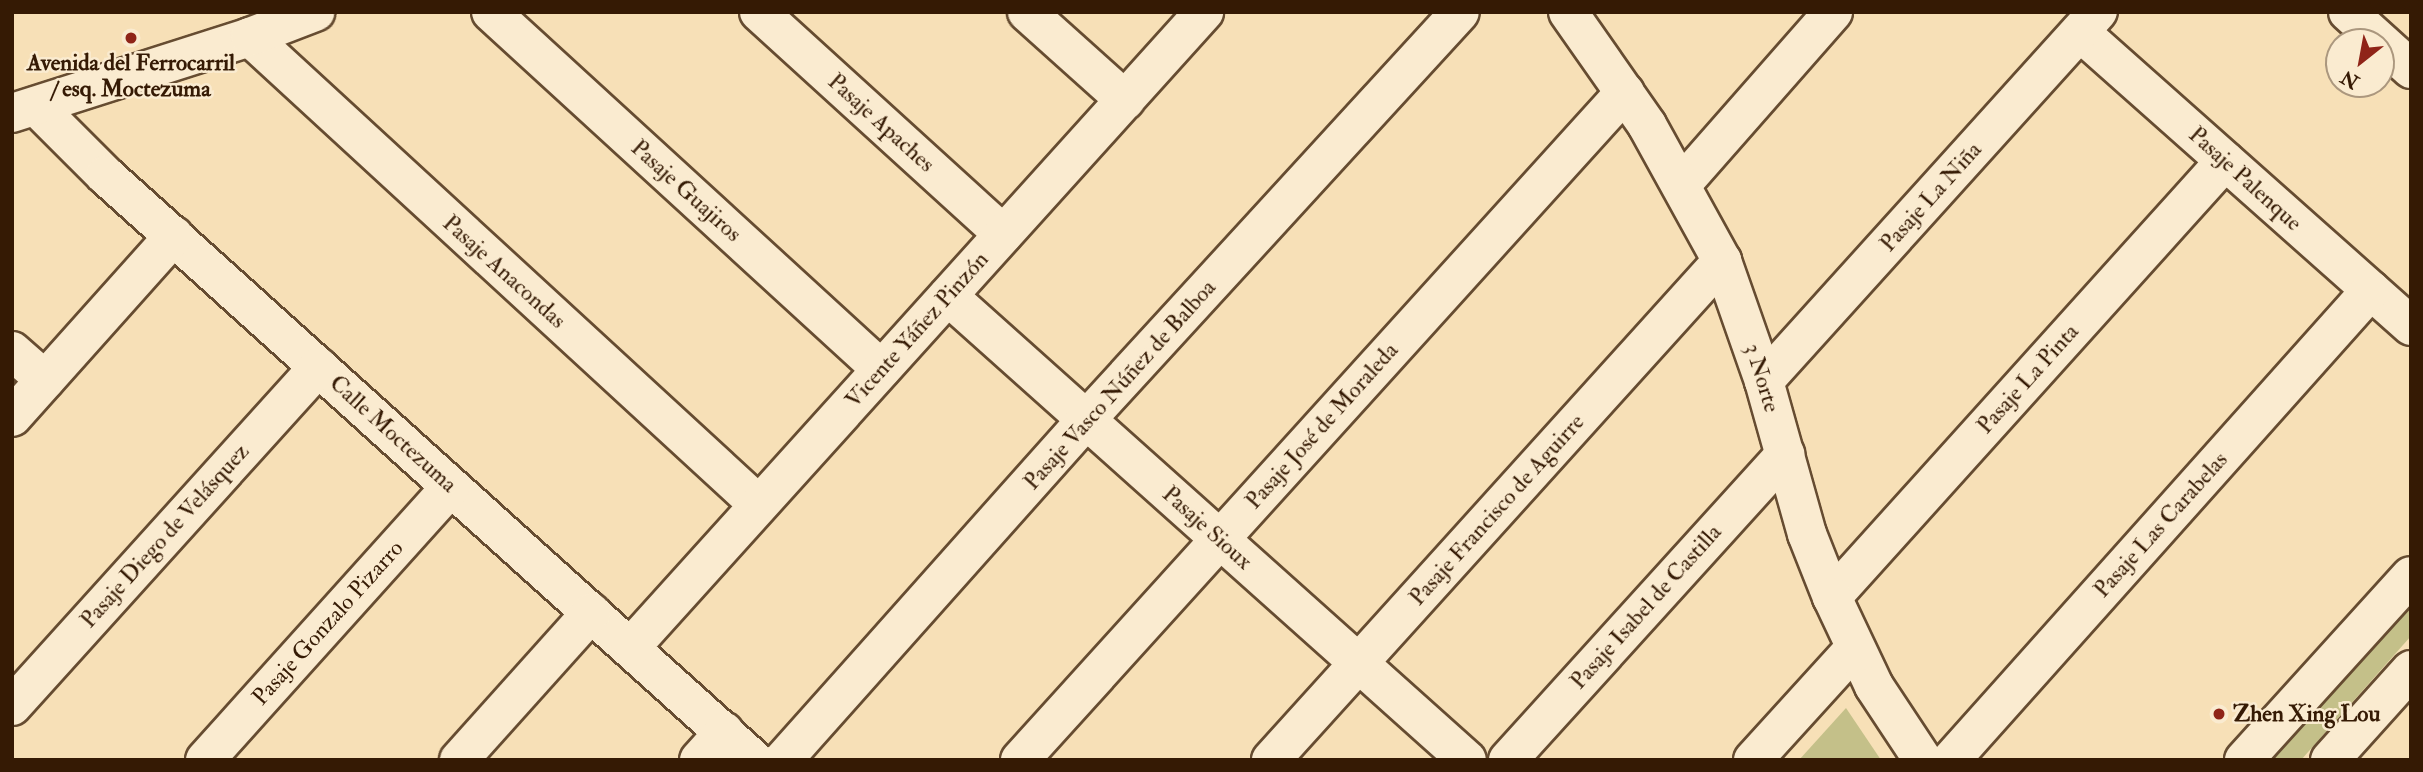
<!DOCTYPE html>
<html>
<head>
<meta charset="utf-8">
<style>
  body { margin:0 }
  #map { position:relative; width:2423px; height:772px; overflow:hidden; background:#f7e0b7; font-family:"IM FELL Double Pica",serif }
  div>[style] { position:absolute }
  .green>* { inset:0; background:#c4c089 }
  .roads { filter:drop-shadow(2px 0 #664c31) drop-shadow(-2px 0 #664c31) drop-shadow(0 2px #664c31) drop-shadow(0 -2px #664c31) }
  .street>* { height:38px; margin:-19px; padding:0 19px; transform-origin:19px; border-radius:19px; background:#faebd0 }
  .secondary>* { height:38px; margin:-19px; padding:0 19px; transform-origin:19px; border-radius:19px; background:#faebd0 }
  .dots>* { width:19px; height:19px; translate:-50% -50%; box-sizing:border-box; border:4px solid #faebd0; border-radius:50% }
  span { translate:-50% -50%; white-space:nowrap; text-align:center; line-height:1.15; -webkit-text-stroke:5px #faebd0; paint-order:stroke }
  .poi-label { font-size:23px; color:#351a04; font-weight:700 }
  .left { translate:0 -50%; text-align:left }
  .street-label { font-size:23px; color:#351a04 }
  .frame { position:absolute; inset:0; border:14px solid #351a04; pointer-events:none }
  .north { position:absolute; left:2325px; top:28px; width:70px; height:70px; box-sizing:border-box; background:#faebd0; border:2px solid #ab977e; border-radius:50%; rotate:211deg; font-size:19px; font-weight:700; line-height:28px; text-align:center; color:#351a04 }
  .north::after { content:''; display:block; margin:auto; width:24px; height:32px; background:#8f2418; clip-path:polygon(50% 0,100% 100%,50% 72%,0 100%) }
</style>
</head>
<body>
<div id="map">
  <div class="green">
    <div style="clip-path:polygon(2411px 593px,2411px 636px,2301px 760px,2262px 760px)"></div>
    <div style="clip-path:polygon(1846px 708px,1881px 760px,1799px 760px)"></div>
  </div>
  <div class="roads">
    <div class="street">
      <div style="left:491px;top:12px;width:529px;rotate:42.47deg"></div>
      <div style="left:759px;top:12px;width:330px;rotate:42.3deg"></div>
      <div style="left:1027px;top:12px;width:132px;rotate:41.9deg"></div>
      <div style="left:2348px;top:12px;width:85px;rotate:42.1deg"></div>
      <div style="left:2080px;top:32px;width:443px;rotate:41.6deg"></div>
      <div style="left:250px;top:37px;width:691px;rotate:42.6deg"></div>
      <div style="left:36px;top:106px;width:98px;rotate:45deg"></div>
      <div style="left:105px;top:175px;width:874px;rotate:42.03deg"></div>
      <div style="left:1682px;top:184px;width:229px;rotate:-48.7deg"></div>
      <div style="left:948px;top:296px;width:696px;rotate:41.8deg"></div>
      <div style="left:12px;top:351px;width:44px;rotate:41.3deg"></div>
      <div style="left:1764px;top:381px;width:498px;rotate:-47.9deg"></div>
      <div style="left:12px;top:417px;width:243px;rotate:-48.2deg"></div>
      <div style="left:1832px;top:597px;width:587px;rotate:-47.97deg"></div>
      <div style="left:630px;top:648px;width:857px;rotate:-47.93deg"></div>
      <div style="left:12px;top:706px;width:457px;rotate:-47.9deg"></div>
      <div style="left:205px;top:760px;width:367px;rotate:-48deg"></div>
      <div style="left:459px;top:760px;width:198px;rotate:-48.1deg"></div>
      <div style="left:699px;top:760px;width:38px;rotate:-48deg"></div>
      <div style="left:783px;top:760px;width:455px;rotate:-48.3deg"></div>
      <div style="left:1086px;top:420px;width:553px;rotate:-47.49deg"></div>
      <div style="left:1020px;top:760px;width:901px;rotate:-47.83deg"></div>
      <div style="left:1271px;top:760px;width:673px;rotate:-47.89deg"></div>
      <div style="left:1508px;top:760px;width:413px;rotate:-47.8deg"></div>
      <div style="left:1753px;top:760px;width:150px;rotate:-47.7deg"></div>
      <div style="left:1951px;top:760px;width:630px;rotate:-48.22deg"></div>
    </div>
    <div class="secondary">
      <div style="left:1568px;top:12px;width:138px;rotate:55deg"></div>
      <div style="left:1647px;top:125px;width:155px;rotate:61.1deg"></div>
      <div style="left:1722px;top:261px;width:127px;rotate:70.7deg"></div>
      <div style="left:1764px;top:381px;width:159px;rotate:74.3deg"></div>
      <div style="left:1807px;top:534px;width:68px;rotate:68.4deg"></div>
      <div style="left:1832px;top:597px;width:98px;rotate:64.7deg"></div>
      <div style="left:1874px;top:686px;width:89px;rotate:56.5deg"></div>
      <div style="left:12px;top:113px;width:250px;rotate:-17.7deg"></div>
      <div style="left:250px;top:37px;width:70px;rotate:-21deg"></div>
      <div style="left:2244px;top:760px;width:248px;rotate:-47.8deg"></div>
      <div style="left:2330px;top:760px;width:121px;rotate:-48deg"></div>
    </div>
  </div>
  <div class="dots">
    <div style="left:131px;top:38px;background:#8f2418"></div>
    <div style="left:2219px;top:714px;background:#8f2418"></div>
  </div>
  <div class="poi-label">
    <span style="left:131px;top:76px">Avenida del Ferrocarril<br>/ esq. Moctezuma</span>
    <span class="left" style="left:2233px;top:714px">Zhen Xing Lou</span>
  </div>
  <div class="street-label">
    <span style="left:881px;top:123px;rotate:42deg">Pasaje Apaches</span>
    <span style="left:2245px;top:179px;rotate:42deg">Pasaje Palenque</span>
    <span style="left:686px;top:191px;rotate:42deg">Pasaje Guajiros</span>
    <span style="left:1931px;top:197px;rotate:-48deg">Pasaje La Niña</span>
    <span style="left:504px;top:272px;rotate:42deg">Pasaje Anacondas</span>
    <span style="left:917px;top:330px;rotate:-48deg">Vicente Yáñez Pinzón</span>
    <span style="left:1762px;top:378px;rotate:73deg">3 Norte</span>
    <span style="left:2028px;top:379px;rotate:-48deg">Pasaje La Pinta</span>
    <span style="left:1120px;top:385px;rotate:-48deg">Pasaje Vasco Núñez de Balboa</span>
    <span style="left:1322px;top:426px;rotate:-48deg">Pasaje José de Moraleda</span>
    <span style="left:393px;top:434px;rotate:42deg">Calle Moctezuma</span>
    <span style="left:1497px;top:510px;rotate:-48deg">Pasaje Francisco de Aguirre</span>
    <span style="left:2161px;top:525px;rotate:-48deg">Pasaje Las Carabelas</span>
    <span style="left:1207px;top:528px;rotate:42deg">Pasaje Sioux</span>
    <span style="left:165px;top:536px;rotate:-48deg">Pasaje Diego de Velásquez</span>
    <span style="left:1646px;top:607px;rotate:-48deg">Pasaje Isabel de Castilla</span>
    <span style="left:328px;top:623px;rotate:-48deg">Pasaje Gonzalo Pizarro</span>
  </div>
  <div class="frame"></div>
  <div class="north">N</div>
</div>
</body>
</html>
